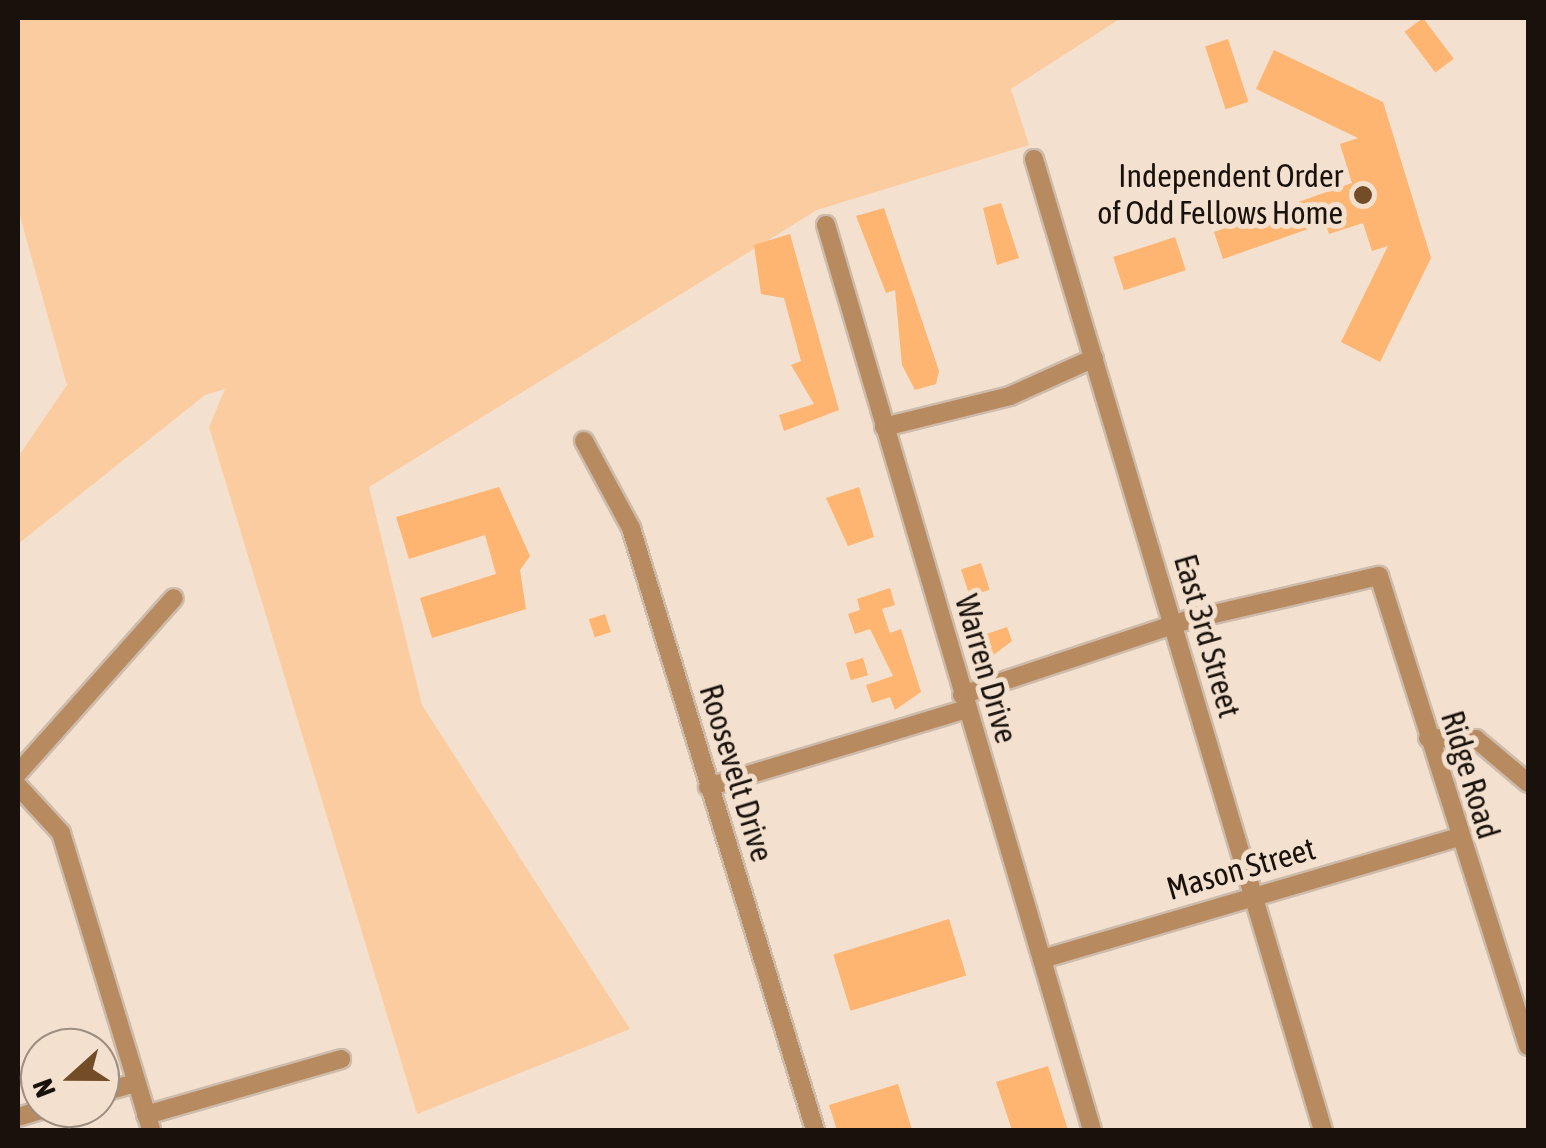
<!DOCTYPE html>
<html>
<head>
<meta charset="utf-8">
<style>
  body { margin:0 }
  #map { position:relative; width:1546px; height:1148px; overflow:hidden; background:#f4e0ce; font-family:"Asap Condensed",sans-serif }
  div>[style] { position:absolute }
  .green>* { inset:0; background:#fccca1 }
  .building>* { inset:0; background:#fdb571; transform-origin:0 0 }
  .roads { filter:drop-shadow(2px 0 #cdbbab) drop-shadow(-2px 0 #cdbbab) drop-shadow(0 2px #cdbbab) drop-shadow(0 -2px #cdbbab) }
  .minor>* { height:18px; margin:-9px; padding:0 9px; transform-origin:9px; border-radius:9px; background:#b88a60 }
  .dots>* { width:28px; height:28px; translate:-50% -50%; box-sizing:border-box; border:5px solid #f4e0ce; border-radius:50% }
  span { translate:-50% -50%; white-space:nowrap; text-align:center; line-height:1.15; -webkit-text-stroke:10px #f4e0ce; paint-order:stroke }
  .poi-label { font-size:32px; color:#19120c }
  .right { translate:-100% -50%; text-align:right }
  .street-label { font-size:32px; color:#19120c }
  .frame { position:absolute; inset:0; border:20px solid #19120c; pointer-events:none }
  .north { position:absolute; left:20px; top:1028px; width:100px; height:100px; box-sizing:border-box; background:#f4e0ce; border:2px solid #9c8e80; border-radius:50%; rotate:249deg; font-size:28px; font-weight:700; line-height:40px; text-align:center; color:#19120c }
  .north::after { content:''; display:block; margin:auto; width:35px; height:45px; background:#724d28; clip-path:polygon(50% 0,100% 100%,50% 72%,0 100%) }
</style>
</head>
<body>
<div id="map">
  <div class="green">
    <div style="clip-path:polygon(18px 18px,1121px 18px,1011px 89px,1029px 145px,817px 210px,369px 487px,422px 705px,630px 1029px,417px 1114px,209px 427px,225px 389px,205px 395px,18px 544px,18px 457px,67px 385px,18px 209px)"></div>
  </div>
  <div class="building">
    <div style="left:1423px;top:18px;width:51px;height:23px;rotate:53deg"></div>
    <div style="left:1228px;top:39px;width:66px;height:24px;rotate:72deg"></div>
    <div style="clip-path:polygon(1274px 50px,1383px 102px,1431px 258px,1380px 362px,1341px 342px,1388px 246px,1372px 251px,1363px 223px,1329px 234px,1325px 223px,1223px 259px,1214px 232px,1352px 183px,1340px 144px,1358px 138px,1256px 89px)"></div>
    <div style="clip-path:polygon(1001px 203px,1019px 258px,997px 265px,983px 208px)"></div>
    <div style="clip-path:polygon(884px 208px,939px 371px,936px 384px,915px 390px,902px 365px,895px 290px,886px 293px,856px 216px)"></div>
    <div style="clip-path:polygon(790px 234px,839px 410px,784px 431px,779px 415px,814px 404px,791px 365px,801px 361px,784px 298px,761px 294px,754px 245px)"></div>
    <div style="left:1175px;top:237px;width:35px;height:65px;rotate:72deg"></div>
    <div style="clip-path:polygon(499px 487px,530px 556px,520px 570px,526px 609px,432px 638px,420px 598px,496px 574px,485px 535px,409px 559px,396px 517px)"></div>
    <div style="clip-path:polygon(859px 487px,874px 537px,848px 546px,826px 498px)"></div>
    <div style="left:981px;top:563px;width:28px;height:21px;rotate:72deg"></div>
    <div style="clip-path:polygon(890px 588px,895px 605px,882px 609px,890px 633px,901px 629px,921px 692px,895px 710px,890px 697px,872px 703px,866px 685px,893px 676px,870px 629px,855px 634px,848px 614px,860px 610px,857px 599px)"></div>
    <div style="left:605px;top:614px;width:19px;height:17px;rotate:72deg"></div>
    <div style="clip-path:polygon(1007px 627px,1012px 641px,983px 663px,975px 638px)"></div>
    <div style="left:863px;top:658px;width:18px;height:18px;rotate:74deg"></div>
    <div style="left:949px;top:919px;width:59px;height:121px;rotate:73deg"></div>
    <div style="clip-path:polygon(1048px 1066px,1068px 1130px,1012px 1130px,996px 1082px)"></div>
    <div style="clip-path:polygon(898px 1084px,912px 1130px,837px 1130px,829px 1105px)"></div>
  </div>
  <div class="roads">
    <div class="minor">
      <div style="left:1034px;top:159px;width:1013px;rotate:73.43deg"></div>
      <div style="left:826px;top:225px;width:943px;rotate:73.62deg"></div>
      <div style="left:884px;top:427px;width:130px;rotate:-13.8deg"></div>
      <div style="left:1010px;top:396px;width:92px;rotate:-24.3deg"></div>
      <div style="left:584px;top:441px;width:99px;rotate:61.6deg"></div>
      <div style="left:631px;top:528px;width:629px;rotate:73deg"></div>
      <div style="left:962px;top:695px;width:238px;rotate:-18.4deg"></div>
      <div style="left:1188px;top:620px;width:196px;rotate:-13deg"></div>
      <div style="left:1379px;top:576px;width:493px;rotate:72.4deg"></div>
      <div style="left:1428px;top:738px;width:48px;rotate:1.2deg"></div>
      <div style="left:1476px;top:739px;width:68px;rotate:40.2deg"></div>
      <div style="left:18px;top:773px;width:234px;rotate:-48.3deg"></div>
      <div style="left:18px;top:786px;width:64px;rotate:47.5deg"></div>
      <div style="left:61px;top:833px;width:310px;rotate:73.1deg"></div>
      <div style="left:708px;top:787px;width:270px;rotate:-16.8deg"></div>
      <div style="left:1042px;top:959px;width:432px;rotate:-16.3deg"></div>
      <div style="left:100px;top:1093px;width:37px;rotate:-16deg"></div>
      <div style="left:146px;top:1115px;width:203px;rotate:-16deg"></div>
      <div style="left:18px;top:1117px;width:31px;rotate:-17deg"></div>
    </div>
  </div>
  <div class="dots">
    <div style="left:1363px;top:195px;background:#724d28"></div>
  </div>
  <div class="poi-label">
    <span class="right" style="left:1343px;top:195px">Independent Order<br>of Odd Fellows Home</span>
  </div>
  <div class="street-label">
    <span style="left:1207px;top:636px;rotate:74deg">East 3rd Street</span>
    <span style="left:986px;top:669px;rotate:74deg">Warren Drive</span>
    <span style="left:736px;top:773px;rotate:73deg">Roosevelt Drive</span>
    <span style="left:1470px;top:775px;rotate:73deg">Ridge Road</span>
    <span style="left:1241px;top:869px;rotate:-16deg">Mason Street</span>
  </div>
  <div class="frame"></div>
  <div class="north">N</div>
</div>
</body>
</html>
